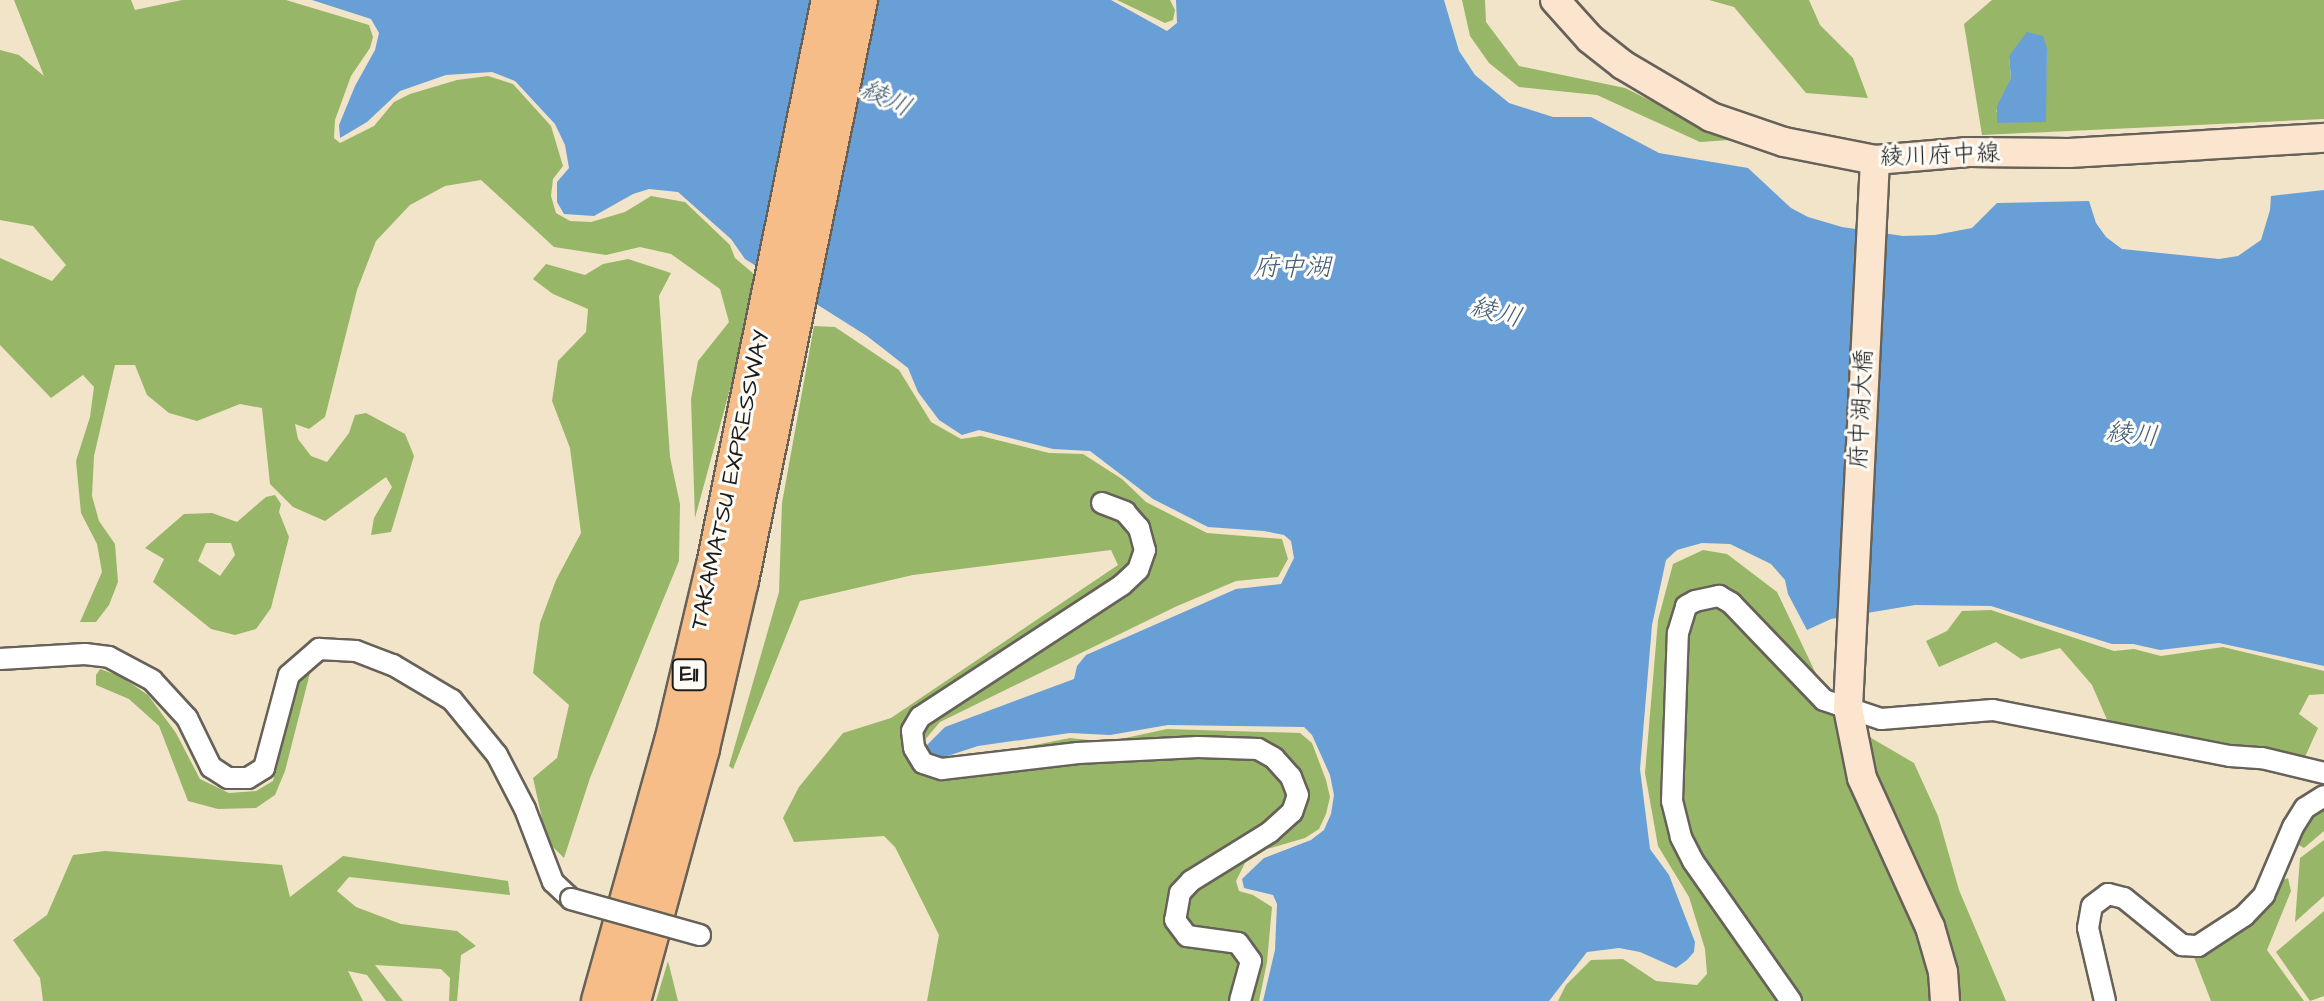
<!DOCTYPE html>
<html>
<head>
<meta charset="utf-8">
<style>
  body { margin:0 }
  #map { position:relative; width:2324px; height:1001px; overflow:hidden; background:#f2e4c9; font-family:"Architects Daughter","Klee One",sans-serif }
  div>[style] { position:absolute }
  .forest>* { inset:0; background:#97b668 }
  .water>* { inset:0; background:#689fd6 }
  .roads { filter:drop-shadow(2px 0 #676259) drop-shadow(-2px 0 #676259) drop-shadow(0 2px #676259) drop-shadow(0 -2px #676259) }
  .street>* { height:20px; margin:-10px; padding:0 10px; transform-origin:10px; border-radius:10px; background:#fff }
  .secondary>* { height:28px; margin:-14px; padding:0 14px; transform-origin:14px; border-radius:14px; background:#fce5cf }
  .highway>* { height:36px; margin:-18px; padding:0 18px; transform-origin:18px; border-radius:18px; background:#f7bd88 }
  .bridges { filter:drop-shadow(2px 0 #676259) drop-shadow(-2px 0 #676259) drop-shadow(0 2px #676259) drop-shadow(0 -2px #676259) }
  .street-bridge>* { height:20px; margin:-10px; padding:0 10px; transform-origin:10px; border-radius:10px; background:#fff }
  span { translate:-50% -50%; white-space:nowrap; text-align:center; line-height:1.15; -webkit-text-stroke:6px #fdfcf7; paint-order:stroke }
  .shield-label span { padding:2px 6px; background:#fdfcf7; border:2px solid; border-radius:6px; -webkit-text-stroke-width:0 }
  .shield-label { font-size:22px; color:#1c1c1c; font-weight:700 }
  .street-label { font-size:24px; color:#1c1c1c }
  .water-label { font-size:26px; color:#425e79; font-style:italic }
</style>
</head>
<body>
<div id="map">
  <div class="forest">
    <div style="clip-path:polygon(14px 0,131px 0,135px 10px,182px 0,286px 0,369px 25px,373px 37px,370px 48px,351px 76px,335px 120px,334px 138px,340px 143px,374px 126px,394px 102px,410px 94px,457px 80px,488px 76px,513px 84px,551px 126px,563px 166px,553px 179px,551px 196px,556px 213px,570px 221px,591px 222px,625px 212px,651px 196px,685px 202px,730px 245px,735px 258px,755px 275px,733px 378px,695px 518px,691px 399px,698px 361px,729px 322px,720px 289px,671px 254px,640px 247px,606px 255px,554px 247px,481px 180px,445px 186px,410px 205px,376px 241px,357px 290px,325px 417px,309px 429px,295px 424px,298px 439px,311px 456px,327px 462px,349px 433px,355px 415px,366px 413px,405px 434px,414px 456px,391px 532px,371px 535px,374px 518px,392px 487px,386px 477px,325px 521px,293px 507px,270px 484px,262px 408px,240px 404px,197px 421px,169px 413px,147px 395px,135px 365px,115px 365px,94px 456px,92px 496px,99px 521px,115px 544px,118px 582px,109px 605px,96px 622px,80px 622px,102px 572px,97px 544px,81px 513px,76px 461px,90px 417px,94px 387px,83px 375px,51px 398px,0 345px,0 258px,52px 281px,66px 265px,33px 226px,0 220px,0 50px,19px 55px,44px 76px)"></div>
    <div style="clip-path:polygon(1117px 0,1170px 0,1175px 10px,1173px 20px,1165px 23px)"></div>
    <div style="clip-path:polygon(1462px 0,1485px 0,1486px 22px,1519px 66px,1625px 88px,1730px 140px,1700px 142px,1597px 95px,1519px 87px,1489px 63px,1470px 36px)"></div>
    <div style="clip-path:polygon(1709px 0,1809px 0,1820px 25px,1853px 58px,1868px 98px,1806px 93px,1734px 7px)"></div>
    <div style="clip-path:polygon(evenodd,1992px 0,2324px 0,2324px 119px,1982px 135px,1964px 24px,1992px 0,2047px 48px,2046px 83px,1996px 112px,2011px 78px,2009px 56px,2047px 48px)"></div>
    <div style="clip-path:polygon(628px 259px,671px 273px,659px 296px,670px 457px,680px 504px,679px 561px,590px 778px,564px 858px,547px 841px,533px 778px,557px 758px,569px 705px,533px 673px,540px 623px,556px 580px,581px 533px,570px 448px,552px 401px,558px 361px,586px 332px,588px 309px,553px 294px,533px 279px,546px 264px,585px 275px,603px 264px)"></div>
    <div style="clip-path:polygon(814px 326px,835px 327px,899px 370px,931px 422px,961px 439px,981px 436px,1049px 453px,1083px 454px,1122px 479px,1146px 502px,1207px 533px,1282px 539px,1288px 559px,1278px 577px,1236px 581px,1175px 607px,940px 722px,912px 755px,943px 763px,1070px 738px,1107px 742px,1167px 729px,1300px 733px,1312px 743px,1326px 780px,1330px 797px,1326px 814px,1319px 829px,1305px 838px,1267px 849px,1245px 863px,1236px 881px,1239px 891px,1253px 895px,1272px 907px,1267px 962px,1259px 1001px,927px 1001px,939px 935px,895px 847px,884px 836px,794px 842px,783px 818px,799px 787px,843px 733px,891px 718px,1118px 565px,1111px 550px,913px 575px,800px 601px,733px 769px,729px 766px,779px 592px,782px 503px)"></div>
    <div style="clip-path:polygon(evenodd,275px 495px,281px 504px,279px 512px,289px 537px,271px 608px,256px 629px,235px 635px,211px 629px,153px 582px,164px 559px,145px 548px,184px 514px,212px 513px,237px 522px,266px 497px,275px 495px,206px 543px,231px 543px,235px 555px,220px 576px,198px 561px,206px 543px)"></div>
    <div style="clip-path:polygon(1703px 550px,1727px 554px,1777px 592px,1837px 718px,1914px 763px,1938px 816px,1959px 890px,2006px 1001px,1558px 1001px,1566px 985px,1591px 960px,1623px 959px,1656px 981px,1697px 985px,1707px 974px,1705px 949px,1689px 897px,1658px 846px,1645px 773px,1658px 620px,1673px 564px)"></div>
    <div style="clip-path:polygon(1991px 610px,2114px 651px,2134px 649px,2161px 656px,2223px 647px,2324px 671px,2324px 694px,2309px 695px,2299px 714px,2318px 728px,2305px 757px,2108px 722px,2092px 685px,2060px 648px,2021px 659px,1996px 642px,1939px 667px,1926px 641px,1947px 631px,1962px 611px)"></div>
    <div style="clip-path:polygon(100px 669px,120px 676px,148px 695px,176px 733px,200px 779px,229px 793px,256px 791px,273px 781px,292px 694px,299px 677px,311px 669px,285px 771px,275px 795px,256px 808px,218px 809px,188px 801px,159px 726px,129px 699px,96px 685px,96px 675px)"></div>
    <div style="clip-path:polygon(2324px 808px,2324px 831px,2304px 848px,2295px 843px,2313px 816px)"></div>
    <div style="clip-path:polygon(2324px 840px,2324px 896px,2295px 922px,2300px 858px)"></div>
    <div style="clip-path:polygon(105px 851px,282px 865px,290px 897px,343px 856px,508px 881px,510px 895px,349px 877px,337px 891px,356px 907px,401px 924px,457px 931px,476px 946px,461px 955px,457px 1001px,449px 1001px,450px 978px,441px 969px,375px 965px,403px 1001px,386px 1001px,367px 975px,348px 971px,363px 1001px,43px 1001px,40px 978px,13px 940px,47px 915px,73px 855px)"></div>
    <div style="clip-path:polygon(2288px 878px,2291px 891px,2267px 950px,2304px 1001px,2211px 1001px,2194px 957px,2252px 917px,2280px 881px)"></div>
    <div style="clip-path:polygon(2324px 911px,2324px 996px,2310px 1001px,2276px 952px)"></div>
    <div style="clip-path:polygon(668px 961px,678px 1001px,656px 1001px)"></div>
  </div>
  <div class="water">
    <div style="clip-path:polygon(312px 0,1111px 0,1167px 31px,1177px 23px,1176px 0,1444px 0,1459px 51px,1475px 75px,1509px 103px,1553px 117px,1591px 117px,1659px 153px,1748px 168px,1791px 208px,1808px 217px,1842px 227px,1903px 236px,1935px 235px,1972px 228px,1997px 203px,2089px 201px,2096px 223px,2106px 237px,2122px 249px,2219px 259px,2238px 256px,2261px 240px,2270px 210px,2271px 196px,2324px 190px,2324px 666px,2219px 643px,2160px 650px,2133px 644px,2112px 644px,1991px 606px,1915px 605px,1831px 619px,1807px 630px,1788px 594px,1785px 580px,1771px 564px,1730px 544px,1702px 543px,1677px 550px,1666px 560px,1652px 625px,1640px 769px,1650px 849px,1669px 875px,1695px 942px,1694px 952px,1687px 960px,1676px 968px,1640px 952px,1619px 948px,1587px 952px,1549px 1001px,1263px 1001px,1275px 950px,1277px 904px,1273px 895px,1244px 888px,1242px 879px,1264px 858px,1311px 840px,1324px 830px,1331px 814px,1334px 795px,1330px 775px,1312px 735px,1304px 727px,1168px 725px,1110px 735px,1070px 733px,978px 746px,932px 761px,918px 754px,945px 727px,1074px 679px,1077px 666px,1086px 655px,1236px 589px,1281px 584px,1294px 558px,1291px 541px,1284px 535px,1264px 531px,1208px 527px,1153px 499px,1090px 451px,1053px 449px,979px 430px,962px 435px,939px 420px,918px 392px,908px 368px,867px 336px,745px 259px,731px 239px,678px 192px,649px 189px,633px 194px,594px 216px,564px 214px,557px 202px,557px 182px,569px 168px,565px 145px,555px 124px,515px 81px,492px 72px,446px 75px,400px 91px,367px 122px,340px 138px,339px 125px,355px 86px,375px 50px,379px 33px,371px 19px)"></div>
    <div style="clip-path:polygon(2027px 32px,2043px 36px,2047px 48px,2046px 122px,1997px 123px,1997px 106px,2011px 78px,2009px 56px)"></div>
  </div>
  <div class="roads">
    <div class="street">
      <div style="left:1102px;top:503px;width:25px;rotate:21deg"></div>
      <div style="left:1125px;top:512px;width:21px;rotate:49deg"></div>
      <div style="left:1139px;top:528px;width:23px;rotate:75deg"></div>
      <div style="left:1145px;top:550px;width:21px;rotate:109deg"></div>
      <div style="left:1138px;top:570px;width:22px;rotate:137deg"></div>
      <div style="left:1122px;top:585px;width:241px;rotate:146.8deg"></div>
      <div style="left:920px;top:717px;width:16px;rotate:120deg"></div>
      <div style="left:912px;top:731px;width:17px;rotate:83deg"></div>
      <div style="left:914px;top:748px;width:17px;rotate:59deg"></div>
      <div style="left:923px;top:763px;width:20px;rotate:18deg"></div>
      <div style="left:942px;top:769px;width:137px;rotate:-6.7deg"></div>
      <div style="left:1078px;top:753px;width:120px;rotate:-2.9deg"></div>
      <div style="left:1198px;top:747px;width:60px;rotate:1.9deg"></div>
      <div style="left:1258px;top:749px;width:18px;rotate:29deg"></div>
      <div style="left:1274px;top:758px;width:25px;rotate:48deg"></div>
      <div style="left:1291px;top:777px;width:19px;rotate:69deg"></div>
      <div style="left:1298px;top:795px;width:18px;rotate:109deg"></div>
      <div style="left:1292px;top:812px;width:30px;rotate:138deg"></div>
      <div style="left:1270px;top:832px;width:93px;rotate:148.2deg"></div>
      <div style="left:1191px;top:881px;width:16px;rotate:133deg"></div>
      <div style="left:1180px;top:893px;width:27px;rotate:100deg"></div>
      <div style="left:1175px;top:920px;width:20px;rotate:53deg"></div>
      <div style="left:1187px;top:936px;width:51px;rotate:7.8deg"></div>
      <div style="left:1238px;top:943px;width:22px;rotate:54deg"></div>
      <div style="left:1251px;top:961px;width:41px;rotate:105.4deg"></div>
      <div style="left:0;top:659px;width:85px;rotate:-3.4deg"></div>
      <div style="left:85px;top:654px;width:24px;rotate:7deg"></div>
      <div style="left:109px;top:657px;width:49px;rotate:28.1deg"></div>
      <div style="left:152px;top:680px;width:52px;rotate:47.4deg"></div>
      <div style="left:187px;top:718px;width:55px;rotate:63.9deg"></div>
      <div style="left:211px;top:767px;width:20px;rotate:33deg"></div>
      <div style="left:228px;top:778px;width:20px"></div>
      <div style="left:248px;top:778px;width:19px;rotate:-32deg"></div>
      <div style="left:264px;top:768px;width:96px;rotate:-75deg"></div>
      <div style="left:289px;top:675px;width:40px;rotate:-41deg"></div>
      <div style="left:319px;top:649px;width:37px;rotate:3deg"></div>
      <div style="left:356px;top:651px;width:40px;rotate:21deg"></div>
      <div style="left:393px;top:665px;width:69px;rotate:30.7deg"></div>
      <div style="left:452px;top:700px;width:71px;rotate:50.7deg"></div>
      <div style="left:497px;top:755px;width:61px;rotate:62.6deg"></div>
      <div style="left:525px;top:809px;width:78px;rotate:69deg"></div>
      <div style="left:553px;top:882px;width:25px;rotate:43deg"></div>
      <div style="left:1791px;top:1001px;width:171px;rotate:-125deg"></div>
      <div style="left:1693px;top:861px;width:27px;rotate:-117deg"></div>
      <div style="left:1681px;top:837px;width:37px;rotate:-104deg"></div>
      <div style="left:1672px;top:801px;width:168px;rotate:-88deg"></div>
      <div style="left:1678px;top:633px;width:28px;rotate:-73deg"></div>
      <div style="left:1686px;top:606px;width:10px;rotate:-29deg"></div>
      <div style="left:1695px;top:601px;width:25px;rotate:-12deg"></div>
      <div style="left:1719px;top:596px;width:14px;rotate:30deg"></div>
      <div style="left:1731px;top:603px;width:134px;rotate:46.2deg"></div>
      <div style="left:1824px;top:700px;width:60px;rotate:18.4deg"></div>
      <div style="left:1881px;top:719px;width:112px;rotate:-4.6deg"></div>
      <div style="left:1993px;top:710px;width:241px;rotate:11deg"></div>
      <div style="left:2230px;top:756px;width:32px;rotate:4deg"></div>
      <div style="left:2262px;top:758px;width:64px;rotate:13.6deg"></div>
      <div style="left:2105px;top:1001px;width:75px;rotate:-103.1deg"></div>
      <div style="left:2088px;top:928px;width:22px;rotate:-80deg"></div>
      <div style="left:2092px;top:906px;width:20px;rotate:-37deg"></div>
      <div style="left:2108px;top:894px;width:16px;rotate:14deg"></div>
      <div style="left:2124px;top:898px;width:75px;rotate:39deg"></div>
      <div style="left:2182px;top:945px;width:16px;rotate:4deg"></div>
      <div style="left:2198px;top:946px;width:55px;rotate:-33.1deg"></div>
      <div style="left:2244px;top:916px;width:29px;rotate:-46deg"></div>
      <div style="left:2264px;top:895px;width:74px;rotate:-66.9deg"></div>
      <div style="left:2293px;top:827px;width:22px;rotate:-58deg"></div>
      <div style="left:2305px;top:808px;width:22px;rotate:-32deg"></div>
    </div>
    <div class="secondary">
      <div style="left:1555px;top:0;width:52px;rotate:48.1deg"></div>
      <div style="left:1590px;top:39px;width:42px;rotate:38.2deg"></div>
      <div style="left:1623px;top:65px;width:102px;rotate:30.6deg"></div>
      <div style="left:1711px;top:117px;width:77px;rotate:18.9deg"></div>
      <div style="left:1784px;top:142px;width:93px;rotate:11.2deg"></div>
      <div style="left:1875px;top:160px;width:94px;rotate:-4.9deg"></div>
      <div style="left:1969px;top:152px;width:100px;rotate:0.6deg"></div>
      <div style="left:2069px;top:153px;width:255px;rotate:-3.4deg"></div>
      <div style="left:1875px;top:160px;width:549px;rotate:92.82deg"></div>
      <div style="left:1848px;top:708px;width:71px;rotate:78.7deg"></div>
      <div style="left:1862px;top:778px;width:164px;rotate:65.5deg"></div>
      <div style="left:1930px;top:927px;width:47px;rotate:73.9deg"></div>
      <div style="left:1943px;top:972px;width:29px;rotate:86deg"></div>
    </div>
    <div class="highway">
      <div style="left:600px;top:1001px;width:269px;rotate:-74.3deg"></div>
      <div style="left:673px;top:742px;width:182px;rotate:-76.7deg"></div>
      <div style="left:715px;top:565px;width:577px;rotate:-78.5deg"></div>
      <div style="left:632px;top:1001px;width:262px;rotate:-74.7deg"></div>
      <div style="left:701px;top:748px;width:171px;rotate:-76.9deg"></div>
      <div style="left:740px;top:581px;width:593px;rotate:-78.42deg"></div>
    </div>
  </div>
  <div class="bridges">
    <div class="street-bridge">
      <div style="left:571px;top:899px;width:134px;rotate:15.6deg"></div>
    </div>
  </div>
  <div class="shield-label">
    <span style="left:689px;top:675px">E11</span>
  </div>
  <div class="street-label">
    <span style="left:1940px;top:156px;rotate:-2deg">綾川府中線</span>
    <span style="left:1862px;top:409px;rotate:-87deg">府中湖大橋</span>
    <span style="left:731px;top:480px;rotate:-78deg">TAKAMATSU EXPRESSWAY</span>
  </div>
  <div class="water-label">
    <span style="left:886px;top:99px;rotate:25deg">綾川</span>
    <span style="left:1292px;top:268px">府中湖</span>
    <span style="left:1496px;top:313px;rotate:15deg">綾川</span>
    <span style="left:2132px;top:435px;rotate:6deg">綾川</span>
  </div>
</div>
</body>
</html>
